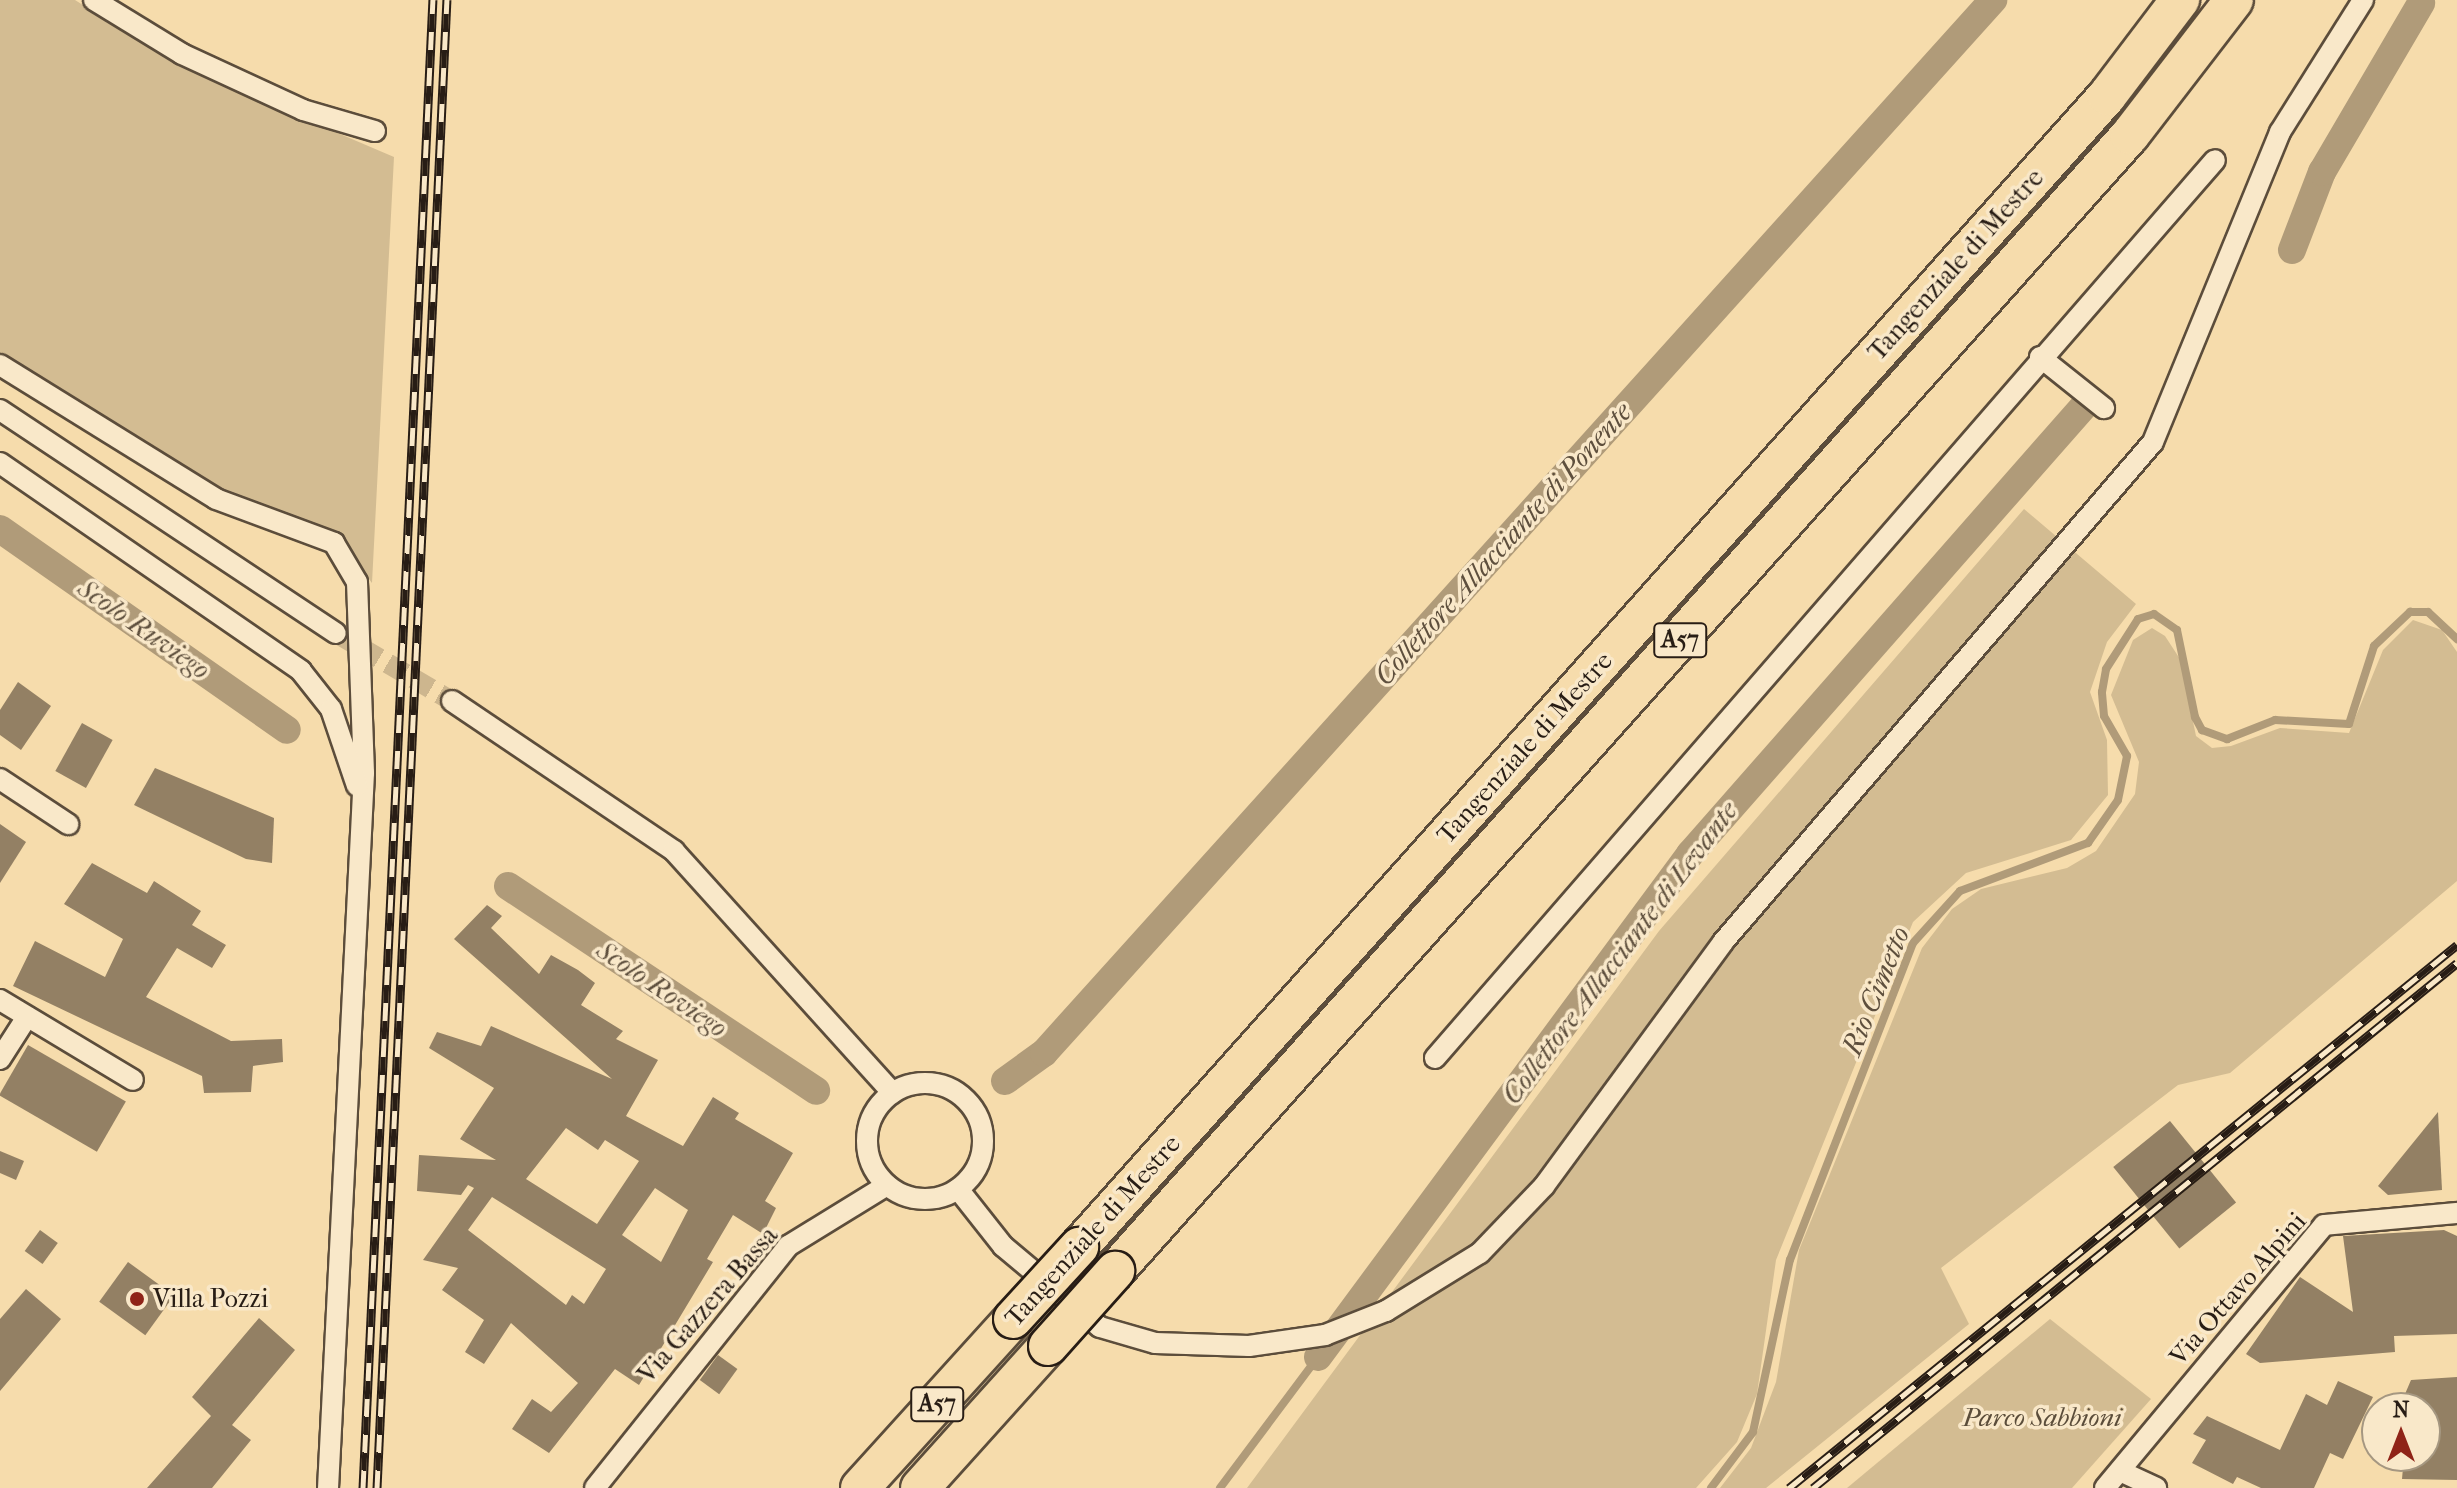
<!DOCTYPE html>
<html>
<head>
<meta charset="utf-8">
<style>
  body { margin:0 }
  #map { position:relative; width:2457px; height:1488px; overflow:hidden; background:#f6dcac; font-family:"IM FELL French Canon",serif }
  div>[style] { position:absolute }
  .green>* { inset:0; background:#d3bc92 }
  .stream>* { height:8px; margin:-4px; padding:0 4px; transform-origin:4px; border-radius:4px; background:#b09b79 }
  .canal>* { height:28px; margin:-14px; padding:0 14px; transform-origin:14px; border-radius:14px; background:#b09b79 }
  .building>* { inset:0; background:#938064; transform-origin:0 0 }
  .minor-tunnel>* { height:20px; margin-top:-10px; transform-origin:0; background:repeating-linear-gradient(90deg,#cdb68e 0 20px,transparent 0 30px) }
  .roads { filter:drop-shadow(2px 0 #5c4d3b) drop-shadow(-2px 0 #5c4d3b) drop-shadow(0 2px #5c4d3b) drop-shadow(0 -2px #5c4d3b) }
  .minor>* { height:20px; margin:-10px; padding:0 10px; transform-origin:10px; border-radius:10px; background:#f9e8c9 }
  .minor>.ring { margin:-10px; padding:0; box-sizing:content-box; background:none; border:20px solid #f9e8c9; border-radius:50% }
  .motorway>* { height:38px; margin:-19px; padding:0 19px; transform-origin:19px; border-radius:19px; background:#f6dcac }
  .rail>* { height:9px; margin-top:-4.5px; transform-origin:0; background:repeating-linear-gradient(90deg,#f9e8c9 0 18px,#281d15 0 36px); box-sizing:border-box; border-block:2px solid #281d15 }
  .bridges { filter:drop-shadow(2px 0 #281d15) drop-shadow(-2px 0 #281d15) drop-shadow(0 2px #281d15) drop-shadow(0 -2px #281d15) }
  .motorway-bridge>* { height:38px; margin:-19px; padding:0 19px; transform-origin:19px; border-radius:19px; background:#f6dcac }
  .dots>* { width:22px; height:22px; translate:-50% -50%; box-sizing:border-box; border:4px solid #f9e8c9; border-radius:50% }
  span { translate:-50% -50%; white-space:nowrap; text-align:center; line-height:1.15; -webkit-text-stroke:7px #f9e8c9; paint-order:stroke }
  .shield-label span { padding:2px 6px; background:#f9e8c9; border:2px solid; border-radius:6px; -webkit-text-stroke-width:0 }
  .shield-label { font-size:24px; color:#281d15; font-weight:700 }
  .street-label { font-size:26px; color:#281d15 }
  .poi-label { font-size:26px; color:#281d15 }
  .left { translate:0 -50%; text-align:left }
  .park-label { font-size:26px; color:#5b4d3a; font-style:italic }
  .water-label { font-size:28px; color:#5e4f3d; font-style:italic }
  .north { position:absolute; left:2361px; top:1392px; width:80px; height:80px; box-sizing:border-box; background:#f9e8c9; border:2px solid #a59781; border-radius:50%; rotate:0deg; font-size:22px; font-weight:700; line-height:32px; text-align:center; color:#281d15 }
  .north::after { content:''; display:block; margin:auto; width:28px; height:36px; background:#8f2418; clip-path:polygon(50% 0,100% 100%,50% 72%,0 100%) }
</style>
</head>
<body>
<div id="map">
  <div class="green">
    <div style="clip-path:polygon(0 0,75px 0,174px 63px,394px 157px,372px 583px,332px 531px,243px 501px,0 353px)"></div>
    <div style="clip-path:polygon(2024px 509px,2136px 604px,2107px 642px,2090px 692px,2107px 740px,2108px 795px,2071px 840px,1966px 873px,1913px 922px,1776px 1260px,1757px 1394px,1737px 1442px,1696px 1488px,1247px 1488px,1659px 931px)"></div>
    <div style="clip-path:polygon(2413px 620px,2442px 630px,2457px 652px,2457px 881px,2230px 1073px,2178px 1085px,1941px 1268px,1969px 1324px,1766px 1488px,1720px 1488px,1751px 1448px,1776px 1382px,1799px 1250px,1922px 948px,1952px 909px,1981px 889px,2067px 868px,2096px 851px,2135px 794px,2139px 762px,2111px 695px,2133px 640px,2152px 628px,2165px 636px,2180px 659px,2196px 736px,2212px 748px,2231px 746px,2280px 728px,2349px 733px,2383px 650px)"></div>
    <div style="clip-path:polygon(2050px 1319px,2151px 1399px,2072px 1488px,1847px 1488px)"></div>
  </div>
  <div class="stream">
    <div style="left:1220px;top:1488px;width:164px;rotate:-53.2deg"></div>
    <div style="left:1711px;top:1488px;width:70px;rotate:-53.1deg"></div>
    <div style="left:1753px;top:1432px;width:176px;rotate:-77.9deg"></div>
    <div style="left:1790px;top:1260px;width:340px;rotate:-68.8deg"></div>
    <div style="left:1913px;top:943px;width:70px;rotate:-47.9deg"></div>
    <div style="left:1960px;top:891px;width:137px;rotate:-20.6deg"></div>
    <div style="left:2088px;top:843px;width:52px;rotate:-55.1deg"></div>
    <div style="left:2118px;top:800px;width:45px;rotate:-78.4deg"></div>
    <div style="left:2127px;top:756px;width:46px;rotate:-119.9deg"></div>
    <div style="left:2104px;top:716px;width:24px;rotate:-95deg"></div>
    <div style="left:2102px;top:692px;width:23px;rotate:-80deg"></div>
    <div style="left:2106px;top:669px;width:59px;rotate:-57.4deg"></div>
    <div style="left:2138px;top:619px;width:17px;rotate:-17deg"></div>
    <div style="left:2154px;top:614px;width:28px;rotate:35deg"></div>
    <div style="left:2177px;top:630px;width:89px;rotate:78.3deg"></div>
    <div style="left:2195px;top:717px;width:15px;rotate:62deg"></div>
    <div style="left:2202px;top:730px;width:27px;rotate:20deg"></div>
    <div style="left:2227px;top:739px;width:52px;rotate:-21.6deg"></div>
    <div style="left:2275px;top:720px;width:74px;rotate:3.1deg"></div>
    <div style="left:2349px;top:724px;width:82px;rotate:-72.2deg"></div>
    <div style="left:2374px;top:646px;width:50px;rotate:-43.4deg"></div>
    <div style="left:2410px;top:612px;width:18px"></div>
    <div style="left:2428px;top:612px;width:40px;rotate:43deg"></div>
  </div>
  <div class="canal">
    <div style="left:2292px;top:250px;width:84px;rotate:-69deg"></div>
    <div style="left:2322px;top:172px;width:196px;rotate:-59.6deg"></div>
    <div style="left:0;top:529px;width:350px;rotate:35deg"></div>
    <div style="left:508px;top:886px;width:370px;rotate:33.6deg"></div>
    <div style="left:1005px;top:1081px;width:48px;rotate:-35.7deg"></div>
    <div style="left:1044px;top:1053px;width:1418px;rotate:-47.97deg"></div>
    <div style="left:1318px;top:1357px;width:626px;rotate:-53.51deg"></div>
    <div style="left:1690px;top:854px;width:595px;rotate:-48.68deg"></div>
  </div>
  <div class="building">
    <div style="clip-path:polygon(18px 682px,51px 706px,21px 750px,0 735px,0 710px)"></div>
    <div style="left:82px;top:723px;width:35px;height:55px;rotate:29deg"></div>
    <div style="clip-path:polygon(155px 768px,274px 818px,272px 863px,246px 859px,134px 805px)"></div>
    <div style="clip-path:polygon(0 824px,26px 842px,0 883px)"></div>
    <div style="clip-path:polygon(92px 863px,147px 893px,154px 881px,201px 911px,192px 925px,226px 945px,212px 968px,177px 948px,146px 997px,231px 1041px,282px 1039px,283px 1062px,253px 1066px,251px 1092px,204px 1093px,202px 1076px,13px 986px,35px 941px,105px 977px,123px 939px,64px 904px)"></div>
    <div style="clip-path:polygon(evenodd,487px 905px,502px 916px,491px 928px,539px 974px,551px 955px,578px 970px,595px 983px,581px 1005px,623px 1031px,616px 1039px,658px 1060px,626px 1116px,683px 1146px,713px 1097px,739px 1113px,735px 1119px,793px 1153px,765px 1201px,776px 1208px,763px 1234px,733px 1215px,707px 1259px,713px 1262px,639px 1385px,615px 1369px,549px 1453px,512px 1429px,532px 1399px,551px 1412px,578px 1383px,511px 1323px,484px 1364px,465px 1352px,484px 1320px,442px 1290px,458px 1268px,423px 1260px,474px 1188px,468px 1185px,461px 1195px,417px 1191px,419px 1155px,496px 1160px,460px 1139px,494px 1088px,429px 1048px,437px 1032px,481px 1046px,491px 1026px,612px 1079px,454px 939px,487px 905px,566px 1128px,598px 1150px,605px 1140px,639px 1161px,597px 1224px,526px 1179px,566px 1128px,487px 905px,655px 1188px,688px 1210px,661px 1262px,622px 1235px,655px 1188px,487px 905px,492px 1197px,606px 1269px,584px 1304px,572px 1295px,566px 1305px,468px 1230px,492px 1197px)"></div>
    <div style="left:28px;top:1045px;width:113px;height:58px;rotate:30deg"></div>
    <div style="clip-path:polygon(2438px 1112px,2442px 1190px,2388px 1195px,2378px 1186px)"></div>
    <div style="left:2170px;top:1121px;width:105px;height:73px;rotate:51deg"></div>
    <div style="clip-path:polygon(0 1151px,24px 1161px,16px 1180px,0 1173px)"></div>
    <div style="left:40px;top:1230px;width:22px;height:26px;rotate:36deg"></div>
    <div style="clip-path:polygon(2444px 1230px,2457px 1236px,2457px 1334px,2394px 1336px,2395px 1352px,2260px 1363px,2246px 1354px,2300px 1277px,2353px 1312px,2343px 1236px)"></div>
    <div style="left:128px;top:1262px;width:57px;height:49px;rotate:36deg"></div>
    <div style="clip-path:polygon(26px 1289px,61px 1319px,0 1391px,0 1319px)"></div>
    <div style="clip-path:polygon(259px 1318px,295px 1350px,232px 1425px,251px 1440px,212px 1488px,147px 1488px,211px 1416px,192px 1397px)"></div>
    <div style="left:718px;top:1355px;width:24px;height:31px;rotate:36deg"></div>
    <div style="clip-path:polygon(2457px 1377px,2457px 1480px,2402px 1479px,2404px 1456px,2425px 1456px,2425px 1408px,2399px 1408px,2411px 1380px)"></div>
    <div style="clip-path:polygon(2338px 1381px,2373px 1397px,2343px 1459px,2330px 1453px,2314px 1488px,2261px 1488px,2237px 1477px,2233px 1484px,2192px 1463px,2206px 1440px,2193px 1434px,2207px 1416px,2280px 1450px,2306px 1394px,2327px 1405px)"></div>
  </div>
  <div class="minor-tunnel">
    <div style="left:336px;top:633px;width:134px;rotate:30.4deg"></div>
  </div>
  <div class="roads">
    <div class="minor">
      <div style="left:94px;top:0;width:103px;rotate:31.5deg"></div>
      <div style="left:182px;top:54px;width:133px;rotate:24.8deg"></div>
      <div style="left:303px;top:110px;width:75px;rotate:16.3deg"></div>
      <div style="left:2040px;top:357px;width:82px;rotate:38.6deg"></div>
      <div style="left:0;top:365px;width:254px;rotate:31.8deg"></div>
      <div style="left:216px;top:499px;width:126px;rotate:20.4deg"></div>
      <div style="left:334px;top:543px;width:45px;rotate:59.5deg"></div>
      <div style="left:357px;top:582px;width:191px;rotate:87.9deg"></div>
      <div style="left:364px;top:773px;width:716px;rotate:92.88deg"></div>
      <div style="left:0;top:410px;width:403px;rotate:33.6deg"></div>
      <div style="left:0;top:463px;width:366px;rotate:34.6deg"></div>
      <div style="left:301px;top:671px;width:48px;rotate:51.7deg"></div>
      <div style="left:331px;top:709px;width:81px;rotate:71.3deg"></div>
      <div style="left:452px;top:701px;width:268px;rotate:34deg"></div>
      <div style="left:674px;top:851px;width:326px;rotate:47.9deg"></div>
      <div style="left:0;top:779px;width:82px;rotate:33.5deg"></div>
      <div style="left:0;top:1000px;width:155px;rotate:31deg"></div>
      <div style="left:1435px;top:1058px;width:1189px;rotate:-49.02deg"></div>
      <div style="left:0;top:1059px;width:50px;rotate:-57.3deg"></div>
      <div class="ring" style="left:867px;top:1083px;width:96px;height:96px"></div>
      <div style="left:958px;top:1189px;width:73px;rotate:51.7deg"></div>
      <div style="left:1003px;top:1246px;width:126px;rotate:39.9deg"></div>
      <div style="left:1100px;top:1327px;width:57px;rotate:16.2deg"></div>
      <div style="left:1155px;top:1343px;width:94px;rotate:1.8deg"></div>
      <div style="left:1249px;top:1346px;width:77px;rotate:-8.2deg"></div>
      <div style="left:1325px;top:1335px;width:66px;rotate:-21.5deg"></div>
      <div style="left:1386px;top:1311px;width:110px;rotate:-31.7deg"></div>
      <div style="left:1480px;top:1253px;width:93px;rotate:-46.3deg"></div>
      <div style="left:1544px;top:1186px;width:303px;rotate:-53.7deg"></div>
      <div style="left:1723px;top:942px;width:659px;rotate:-49.3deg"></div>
      <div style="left:2153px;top:442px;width:335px;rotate:-67.7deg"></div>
      <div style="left:2280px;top:132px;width:156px;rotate:-57.8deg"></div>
      <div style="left:2120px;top:1471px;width:40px;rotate:25deg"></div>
      <div style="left:595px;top:1488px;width:310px;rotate:-51.4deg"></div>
      <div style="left:788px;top:1246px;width:116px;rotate:-31.6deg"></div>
      <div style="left:2105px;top:1488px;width:342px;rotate:-50.2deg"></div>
      <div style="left:2324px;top:1225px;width:134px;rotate:-5.2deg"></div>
    </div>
    <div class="motorway">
      <div style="left:1079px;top:1247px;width:1543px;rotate:-48.23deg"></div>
      <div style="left:2107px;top:96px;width:121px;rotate:-52.8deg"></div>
      <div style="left:1115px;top:1271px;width:1523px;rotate:-48.22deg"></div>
      <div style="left:2130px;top:135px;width:170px;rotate:-52.4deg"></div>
      <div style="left:860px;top:1488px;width:228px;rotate:-47.8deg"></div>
      <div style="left:920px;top:1488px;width:191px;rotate:-48deg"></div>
    </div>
  </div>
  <div class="rail">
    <div style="left:363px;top:1488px;width:1490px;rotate:-87.31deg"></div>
    <div style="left:377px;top:1488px;width:1490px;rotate:-87.31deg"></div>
    <div style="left:1789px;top:1488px;width:861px;rotate:-39.11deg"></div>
    <div style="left:1813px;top:1488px;width:831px;rotate:-39.19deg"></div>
  </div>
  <div class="bridges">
    <div class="motorway-bridge">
      <div style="left:1013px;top:1319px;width:98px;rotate:-47.5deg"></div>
      <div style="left:1048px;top:1346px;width:101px;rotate:-48.2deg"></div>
    </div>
  </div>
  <div class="dots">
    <div style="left:137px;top:1299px;background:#8f2418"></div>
  </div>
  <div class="shield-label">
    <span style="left:1680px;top:640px">A57</span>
    <span style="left:937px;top:1404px">A57</span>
  </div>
  <div class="street-label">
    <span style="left:1956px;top:265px;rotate:-48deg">Tangenziale di Mestre</span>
    <span style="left:1525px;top:748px;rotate:-48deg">Tangenziale di Mestre</span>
    <span style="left:1093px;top:1231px;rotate:-48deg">Tangenziale di Mestre</span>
    <span style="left:2238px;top:1289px;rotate:-49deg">Via Ottavo Alpini</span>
    <span style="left:708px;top:1305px;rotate:-49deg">Via Gazzera Bassa</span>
  </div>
  <div class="poi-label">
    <span class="left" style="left:153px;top:1299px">Villa Pozzi</span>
  </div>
  <div class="park-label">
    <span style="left:2042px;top:1418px">Parco Sabbioni</span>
  </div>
  <div class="water-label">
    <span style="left:1503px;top:544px;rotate:-48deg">Collettore Allacciante di Ponente</span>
    <span style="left:144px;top:629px;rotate:35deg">Scolo Ruviego</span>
    <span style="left:1620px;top:953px;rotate:-53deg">Collettore Allacciante di Levante</span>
    <span style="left:662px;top:989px;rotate:34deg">Scolo Roviego</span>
    <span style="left:1876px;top:991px;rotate:-68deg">Rio Cimetto</span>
  </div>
  <div class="north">N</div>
</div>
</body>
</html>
